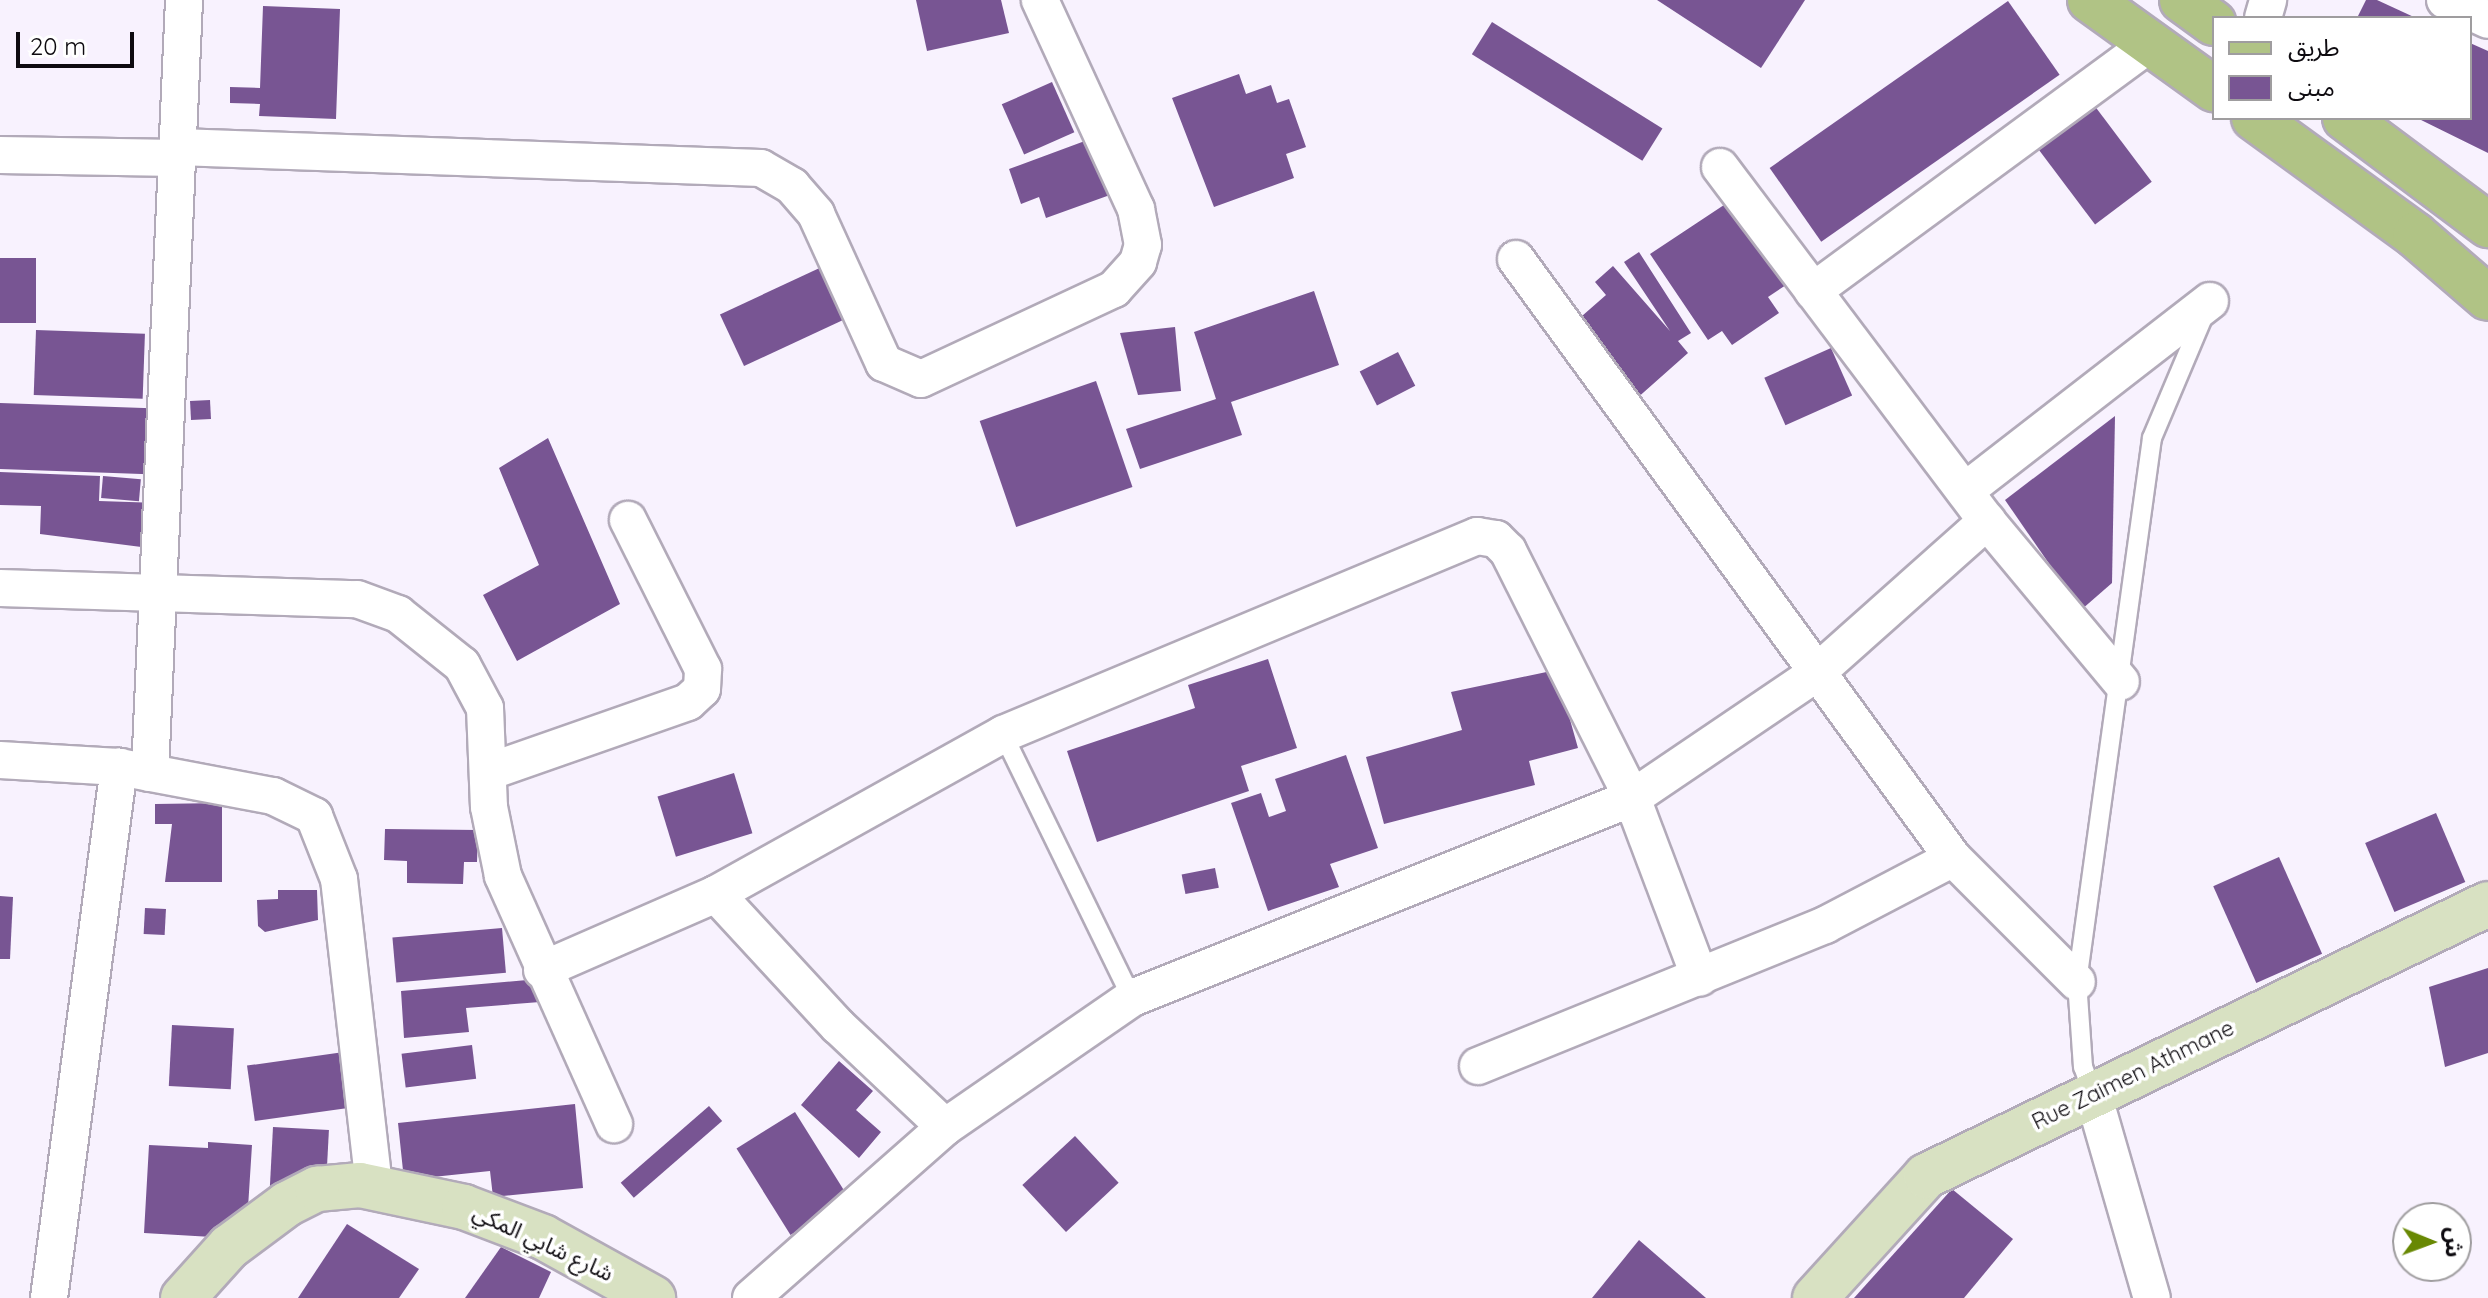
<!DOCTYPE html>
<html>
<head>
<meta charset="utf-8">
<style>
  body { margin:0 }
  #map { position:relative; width:2488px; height:1298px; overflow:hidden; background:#f8f2fe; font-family:Quicksand,"Noto Sans Arabic",sans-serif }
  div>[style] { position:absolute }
  .building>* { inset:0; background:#785593; transform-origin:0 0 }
  .roads { filter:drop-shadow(2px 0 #b2aab9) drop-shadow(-2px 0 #b2aab9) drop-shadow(0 2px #b2aab9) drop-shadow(0 -2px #b2aab9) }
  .service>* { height:18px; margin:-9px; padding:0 9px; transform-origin:9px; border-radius:9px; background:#fff }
  .minor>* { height:36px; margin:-18px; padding:0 18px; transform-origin:18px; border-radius:18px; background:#fff }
  .secondary>* { height:44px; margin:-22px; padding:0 22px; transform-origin:22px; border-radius:22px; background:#d8e1c2 }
  .primary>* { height:44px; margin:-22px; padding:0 22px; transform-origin:22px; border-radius:22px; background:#b0c385 }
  span { translate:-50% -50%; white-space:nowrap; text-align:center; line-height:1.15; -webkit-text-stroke:7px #fff; paint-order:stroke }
  .street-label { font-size:22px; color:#0e0b10 }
  .legend { position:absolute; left:2212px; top:16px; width:260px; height:104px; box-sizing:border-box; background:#fff; border:2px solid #9f9d9f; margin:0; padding:10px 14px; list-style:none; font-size:24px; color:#0e0b10 }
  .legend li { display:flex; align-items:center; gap:16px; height:40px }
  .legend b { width:40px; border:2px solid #9f9d9f }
  .north { position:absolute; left:2392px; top:1202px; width:80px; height:80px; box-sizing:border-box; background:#fff; border:2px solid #9f9d9f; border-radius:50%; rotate:91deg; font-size:22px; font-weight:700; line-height:32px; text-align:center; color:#0e0b10 }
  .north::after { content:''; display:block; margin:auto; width:28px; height:36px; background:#688803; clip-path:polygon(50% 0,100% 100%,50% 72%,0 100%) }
  .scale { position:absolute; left:16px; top:32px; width:118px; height:36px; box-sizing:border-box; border:4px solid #0e0b10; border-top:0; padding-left:10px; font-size:24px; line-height:28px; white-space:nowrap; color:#0e0b10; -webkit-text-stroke:6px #fff; paint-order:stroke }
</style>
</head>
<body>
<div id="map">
  <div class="building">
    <div style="clip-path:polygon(916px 0,1001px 0,1009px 33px,927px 51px)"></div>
    <div style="clip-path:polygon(1657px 0,1805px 0,1761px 68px)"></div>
    <div style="clip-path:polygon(2366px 0,2377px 0,2416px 18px,2357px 18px)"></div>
    <div style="left:2008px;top:1px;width:90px;height:291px;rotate:55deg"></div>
    <div style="clip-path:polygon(263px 6px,340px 9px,336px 119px,259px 116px,260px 104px,230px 103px,230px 87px,260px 88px)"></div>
    <div style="left:1492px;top:22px;width:201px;height:38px;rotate:32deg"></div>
    <div style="clip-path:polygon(2470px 43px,2488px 51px,2488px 153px,2417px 118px,2470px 118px)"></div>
    <div style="clip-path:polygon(1239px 74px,1246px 94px,1271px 85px,1277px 103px,1289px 99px,1306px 147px,1286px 154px,1294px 178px,1214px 207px,1172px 98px)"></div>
    <div style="left:1052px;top:82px;width:55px;height:55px;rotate:66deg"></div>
    <div style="left:2094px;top:105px;width:96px;height:71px;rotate:53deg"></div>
    <div style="clip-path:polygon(1101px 135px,1121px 191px,1046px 218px,1039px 197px,1021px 204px,1009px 169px)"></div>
    <div style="clip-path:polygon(1730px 201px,1786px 285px,1768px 297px,1779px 313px,1732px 345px,1722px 331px,1708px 340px,1650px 254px)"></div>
    <div style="clip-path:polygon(1639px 252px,1691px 333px,1678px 341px,1688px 353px,1635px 400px,1574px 323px,1606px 295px,1595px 282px,1613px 266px,1670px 331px,1624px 262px)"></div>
    <div style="left:0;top:258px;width:36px;height:65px"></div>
    <div style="left:826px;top:265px;width:57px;height:117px;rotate:65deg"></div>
    <div style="clip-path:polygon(1314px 291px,1339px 365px,1231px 402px,1242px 435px,1140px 469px,1126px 429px,1216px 399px,1194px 332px)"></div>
    <div style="clip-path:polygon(1175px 327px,1181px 391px,1138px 395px,1120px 333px)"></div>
    <div style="left:36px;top:330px;width:109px;height:65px;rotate:2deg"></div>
    <div style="left:1831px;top:348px;width:52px;height:73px;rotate:66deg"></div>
    <div style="left:1398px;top:352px;width:38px;height:43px;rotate:63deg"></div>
    <div style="left:1096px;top:381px;width:112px;height:123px;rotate:71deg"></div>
    <div style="left:210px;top:400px;width:19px;height:20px;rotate:87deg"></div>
    <div style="left:0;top:403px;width:151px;height:66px;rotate:2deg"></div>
    <div style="clip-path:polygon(2115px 416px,2112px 583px,2081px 610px,2005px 500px)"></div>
    <div style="clip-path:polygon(548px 438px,620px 604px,517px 661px,483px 595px,539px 565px,499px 468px)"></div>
    <div style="clip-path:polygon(0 472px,100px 476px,99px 501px,159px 503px,157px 549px,40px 534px,41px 506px,0 505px)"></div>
    <div style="left:103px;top:476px;width:38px;height:22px;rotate:5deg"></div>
    <div style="clip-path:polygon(1268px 659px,1297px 748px,1241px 766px,1249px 791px,1097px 842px,1067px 751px,1195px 708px,1188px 685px)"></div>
    <div style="clip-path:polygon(1556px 670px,1578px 748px,1529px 761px,1535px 785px,1384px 824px,1366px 757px,1462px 730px,1451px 692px)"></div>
    <div style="clip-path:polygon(1346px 755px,1378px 848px,1330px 864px,1339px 887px,1268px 911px,1231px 803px,1261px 793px,1269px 817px,1286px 811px,1275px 779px)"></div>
    <div style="left:734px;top:773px;width:63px;height:80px;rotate:73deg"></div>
    <div style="clip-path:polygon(222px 803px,222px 882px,165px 882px,172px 824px,155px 824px,155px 804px)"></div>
    <div style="left:2436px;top:813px;width:75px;height:77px;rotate:67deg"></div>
    <div style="clip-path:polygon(385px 829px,478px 830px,477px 862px,464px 862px,463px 884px,407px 883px,407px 861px,384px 860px)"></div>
    <div style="left:2279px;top:857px;width:106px;height:72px;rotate:66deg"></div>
    <div style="left:1215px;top:868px;width:20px;height:34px;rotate:79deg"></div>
    <div style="clip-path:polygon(278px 890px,317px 890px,318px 920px,265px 932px,258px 926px,257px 900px,278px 899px)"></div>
    <div style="clip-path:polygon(0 896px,13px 897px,10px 959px,0 959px)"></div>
    <div style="left:145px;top:908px;width:21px;height:26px;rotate:3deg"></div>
    <div style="left:502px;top:928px;width:45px;height:110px;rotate:85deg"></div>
    <div style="clip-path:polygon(2488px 968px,2488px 1053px,2445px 1067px,2429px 987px)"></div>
    <div style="clip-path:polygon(538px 979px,540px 1002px,466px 1008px,469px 1032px,404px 1038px,401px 991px)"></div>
    <div style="left:172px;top:1025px;width:62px;height:61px;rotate:3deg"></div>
    <div style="left:472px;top:1045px;width:34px;height:71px;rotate:83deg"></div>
    <div style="left:351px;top:1051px;width:56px;height:105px;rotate:82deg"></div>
    <div style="clip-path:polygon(839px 1061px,873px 1091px,856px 1110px,881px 1132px,859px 1158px,801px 1105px)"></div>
    <div style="clip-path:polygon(575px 1104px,583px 1188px,493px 1197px,490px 1171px,404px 1180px,398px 1123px)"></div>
    <div style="left:709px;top:1106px;width:20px;height:117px;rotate:49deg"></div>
    <div style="left:795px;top:1112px;width:102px;height:69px;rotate:58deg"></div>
    <div style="left:273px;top:1127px;width:56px;height:59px;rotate:3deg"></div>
    <div style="left:1075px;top:1136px;width:64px;height:72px;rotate:47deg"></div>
    <div style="clip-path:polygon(208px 1142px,252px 1145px,246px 1239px,144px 1233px,149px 1145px,208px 1148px)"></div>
    <div style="clip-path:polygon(1952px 1189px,2013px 1239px,1964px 1298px,1854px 1298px)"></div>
    <div style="clip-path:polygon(347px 1224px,419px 1269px,399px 1298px,298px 1298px)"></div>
    <div style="clip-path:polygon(1639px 1240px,1706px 1298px,1592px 1298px)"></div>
    <div style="clip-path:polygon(501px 1247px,551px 1272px,539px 1298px,465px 1298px)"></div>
  </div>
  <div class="roads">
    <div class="service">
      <div style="left:1003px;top:734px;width:294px;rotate:64deg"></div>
      <div style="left:2093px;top:1094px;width:29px;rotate:-110deg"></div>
      <div style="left:2083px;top:1067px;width:85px;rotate:-94deg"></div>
      <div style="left:2077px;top:982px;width:549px;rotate:-82.15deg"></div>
      <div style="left:2152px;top:438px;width:134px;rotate:-67.1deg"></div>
    </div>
    <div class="minor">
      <div style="left:2445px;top:0;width:47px;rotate:24.9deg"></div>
      <div style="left:2263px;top:18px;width:19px;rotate:-74deg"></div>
      <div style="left:178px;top:147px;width:583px;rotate:2.06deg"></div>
      <div style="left:761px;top:168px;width:36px;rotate:30deg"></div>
      <div style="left:792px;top:186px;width:37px;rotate:49deg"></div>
      <div style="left:816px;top:214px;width:164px;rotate:65.5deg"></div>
      <div style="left:884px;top:363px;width:40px;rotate:23.4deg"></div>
      <div style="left:921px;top:379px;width:213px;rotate:-25deg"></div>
      <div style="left:1114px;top:289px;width:36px;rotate:-48deg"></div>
      <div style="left:1138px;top:262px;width:18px;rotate:-74deg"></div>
      <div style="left:1143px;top:245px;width:37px;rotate:-101deg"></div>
      <div style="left:1136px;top:209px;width:230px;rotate:-114.7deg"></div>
      <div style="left:0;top:155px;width:177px;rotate:1deg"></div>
      <div style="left:1720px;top:167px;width:443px;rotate:53deg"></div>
      <div style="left:1987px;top:521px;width:209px;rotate:50.2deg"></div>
      <div style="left:1516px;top:259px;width:741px;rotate:53.89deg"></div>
      <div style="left:1953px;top:858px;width:175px;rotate:45deg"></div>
      <div style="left:1813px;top:291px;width:418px;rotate:-36.3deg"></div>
      <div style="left:1965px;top:491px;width:310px;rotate:-37.8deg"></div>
      <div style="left:0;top:588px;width:357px;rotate:1.8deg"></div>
      <div style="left:357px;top:599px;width:44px;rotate:20.1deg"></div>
      <div style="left:398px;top:614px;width:82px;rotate:38.6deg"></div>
      <div style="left:462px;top:665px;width:49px;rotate:61.9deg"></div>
      <div style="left:485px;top:708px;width:99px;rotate:87.7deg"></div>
      <div style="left:489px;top:807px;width:70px;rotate:78.5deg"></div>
      <div style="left:503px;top:876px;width:272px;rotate:65.9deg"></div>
      <div style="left:0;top:760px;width:119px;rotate:3.4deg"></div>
      <div style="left:119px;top:767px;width:157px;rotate:10.7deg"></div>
      <div style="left:273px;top:796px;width:46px;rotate:26deg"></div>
      <div style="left:314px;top:816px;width:68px;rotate:68.4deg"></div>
      <div style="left:339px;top:879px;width:310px;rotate:83.5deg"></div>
      <div style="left:488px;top:772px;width:212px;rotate:-19.3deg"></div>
      <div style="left:688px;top:702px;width:19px;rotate:-43deg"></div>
      <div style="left:702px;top:689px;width:20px;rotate:-87deg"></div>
      <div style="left:703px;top:669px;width:167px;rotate:-116.7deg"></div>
      <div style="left:150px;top:773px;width:774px;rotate:-87.48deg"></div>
      <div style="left:716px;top:894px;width:180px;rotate:47.3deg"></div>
      <div style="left:838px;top:1026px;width:147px;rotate:43.3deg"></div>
      <div style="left:542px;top:970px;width:190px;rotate:-23.6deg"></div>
      <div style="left:716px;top:894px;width:329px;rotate:-29.1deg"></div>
      <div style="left:1003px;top:734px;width:514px;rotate:-22.67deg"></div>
      <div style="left:1477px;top:536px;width:19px;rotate:9deg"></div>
      <div style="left:1496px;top:539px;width:17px;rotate:45deg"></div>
      <div style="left:1508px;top:551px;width:276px;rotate:63.3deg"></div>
      <div style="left:1632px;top:798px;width:192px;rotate:69.3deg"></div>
      <div style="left:1478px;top:1066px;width:375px;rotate:-22.1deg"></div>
      <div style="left:1825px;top:925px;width:144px;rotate:-27.6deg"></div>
      <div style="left:2093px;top:1094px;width:212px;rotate:73.9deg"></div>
      <div style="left:49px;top:1298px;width:536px;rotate:-82.49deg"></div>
      <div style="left:751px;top:1298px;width:259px;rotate:-41.4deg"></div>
      <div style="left:945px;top:1127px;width:227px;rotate:-34.6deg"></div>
      <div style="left:1132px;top:998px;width:539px;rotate:-21.8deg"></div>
      <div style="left:1632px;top:798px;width:220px;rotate:-34.1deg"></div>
      <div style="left:1814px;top:675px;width:232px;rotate:-41.7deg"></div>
    </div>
    <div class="secondary">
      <div style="left:183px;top:1298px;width:69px;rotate:-48deg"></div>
      <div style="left:229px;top:1247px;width:72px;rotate:-36.6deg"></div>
      <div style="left:287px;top:1204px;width:34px;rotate:-27deg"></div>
      <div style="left:317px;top:1189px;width:43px;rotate:-5.3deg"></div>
      <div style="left:360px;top:1185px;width:106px;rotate:11.9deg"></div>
      <div style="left:464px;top:1207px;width:85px;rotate:20.8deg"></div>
      <div style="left:543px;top:1237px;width:126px;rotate:29deg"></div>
      <div style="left:1815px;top:1298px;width:165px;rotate:-47.7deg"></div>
      <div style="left:1926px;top:1176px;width:624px;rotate:-25.83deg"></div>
    </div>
    <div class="primary">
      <div style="left:2090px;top:0;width:153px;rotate:35.7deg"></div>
      <div style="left:2182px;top:0;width:39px;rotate:36deg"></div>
      <div style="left:2254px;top:118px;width:199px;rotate:36deg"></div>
      <div style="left:2415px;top:235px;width:96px;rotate:40.8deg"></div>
      <div style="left:2345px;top:118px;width:179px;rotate:36.8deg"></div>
    </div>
  </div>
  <div class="street-label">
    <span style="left:2133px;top:1075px;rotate:-26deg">Rue Zaimen Athmane</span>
    <span style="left:543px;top:1243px;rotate:25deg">شارع شابي المكي</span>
  </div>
  <ul class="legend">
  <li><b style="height:10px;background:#b0c385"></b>طريق</li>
  <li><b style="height:22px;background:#785593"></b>مبنى</li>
  </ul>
  <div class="north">ش</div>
  <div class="scale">20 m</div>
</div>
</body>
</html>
